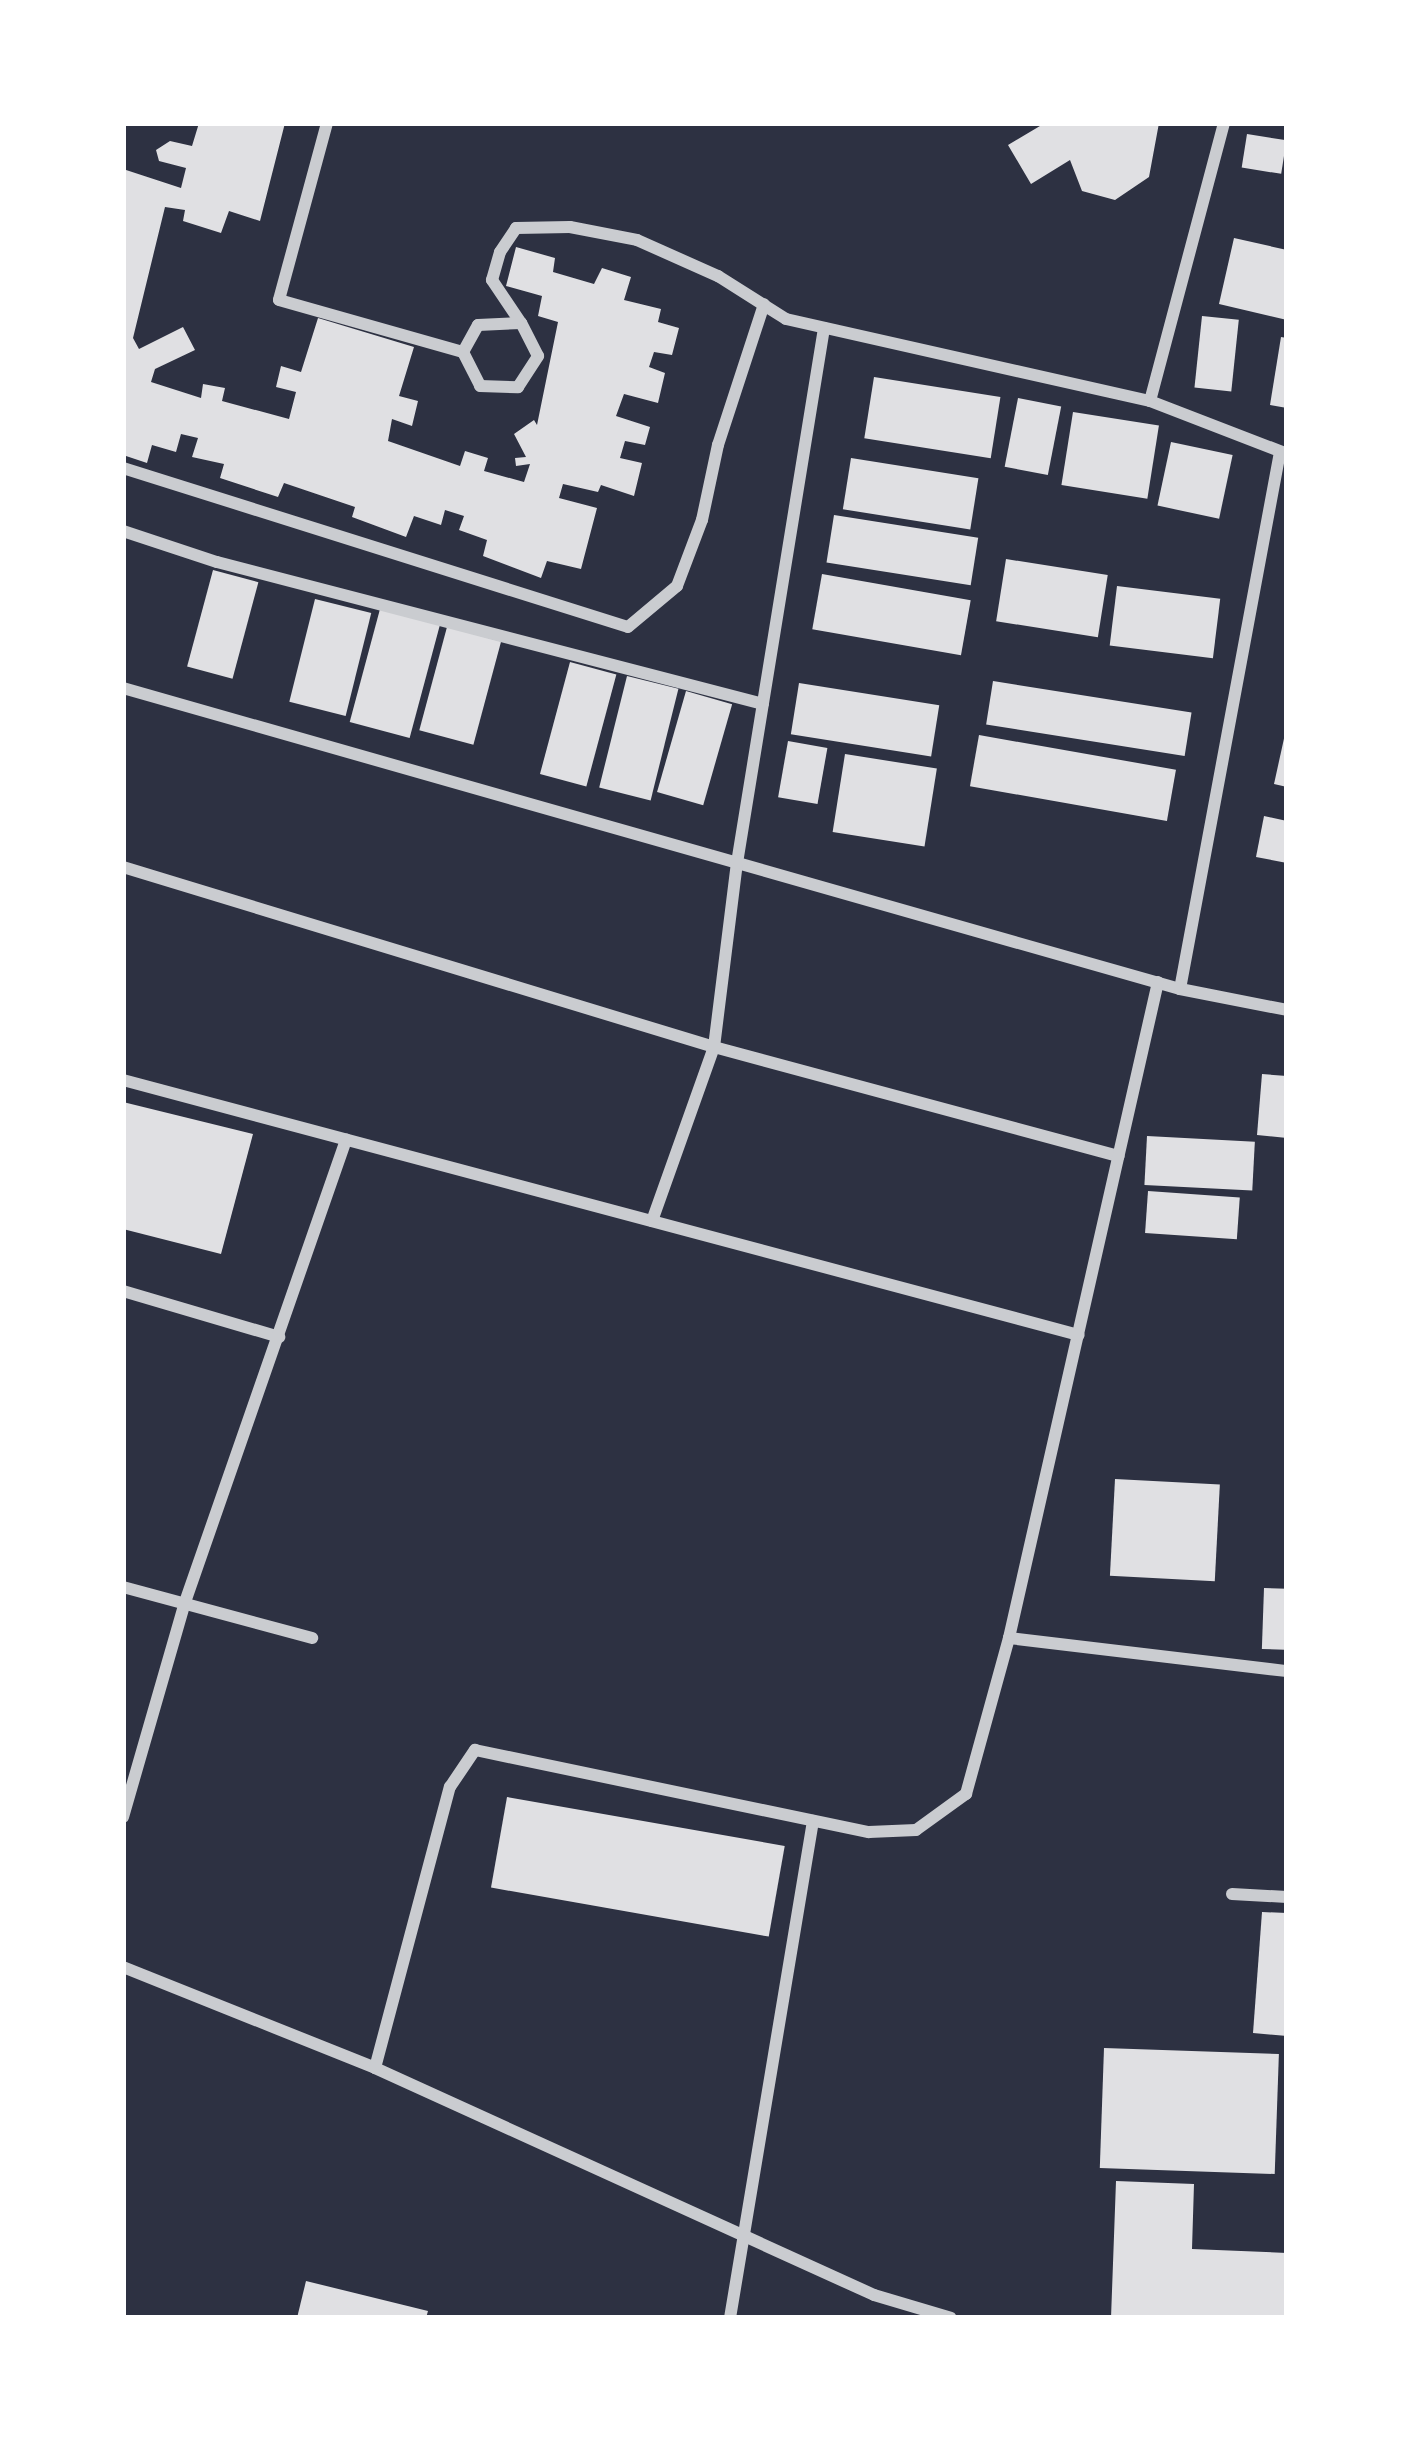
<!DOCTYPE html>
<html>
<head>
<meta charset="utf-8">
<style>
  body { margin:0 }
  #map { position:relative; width:1410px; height:2441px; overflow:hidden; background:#2d3142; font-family:"Golos Text",sans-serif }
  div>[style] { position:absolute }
  .building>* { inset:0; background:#e0e0e3; transform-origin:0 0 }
  .minor>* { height:12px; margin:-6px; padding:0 6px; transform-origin:6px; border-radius:6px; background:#caccd0 }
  span { translate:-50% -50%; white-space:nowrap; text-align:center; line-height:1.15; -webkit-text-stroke:10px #fff; paint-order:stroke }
  .frame { position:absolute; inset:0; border:126px solid #fff; pointer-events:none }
</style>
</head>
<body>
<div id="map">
  <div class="building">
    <div style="clip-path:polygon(199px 123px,285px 123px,260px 221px,229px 211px,221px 233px,183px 221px,185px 210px,165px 207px,133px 338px,139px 349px,183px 327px,195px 350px,155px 369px,151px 382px,201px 398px,203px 384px,225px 388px,222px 401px,289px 419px,296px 392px,276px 387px,281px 366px,301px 372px,318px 318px,414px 347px,399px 396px,418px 401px,412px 426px,392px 419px,388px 441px,460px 466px,465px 451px,488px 458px,484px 471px,524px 482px,530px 464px,516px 466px,515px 458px,526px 457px,514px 434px,534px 420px,537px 425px,558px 322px,538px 316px,542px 296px,506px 286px,516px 247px,555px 258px,553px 272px,594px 284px,602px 268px,631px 277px,624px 300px,661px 309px,658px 322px,679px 328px,672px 355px,654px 352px,649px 367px,665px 373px,658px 403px,624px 394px,616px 416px,650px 427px,645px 445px,625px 441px,620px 458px,642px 463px,634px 496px,601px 485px,598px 492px,563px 484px,559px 498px,597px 508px,581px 569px,547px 561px,541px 578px,483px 556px,487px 540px,459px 530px,464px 516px,445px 510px,441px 525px,414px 516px,406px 537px,352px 517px,355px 507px,284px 483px,278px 497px,220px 478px,224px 464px,192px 457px,198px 438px,181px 434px,176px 452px,152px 445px,147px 463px,123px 455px,123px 169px,181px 188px,186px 168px,159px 161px,156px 150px,170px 141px,192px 146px)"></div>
    <div style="clip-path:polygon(1045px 123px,1159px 123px,1149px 177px,1115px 200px,1082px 191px,1070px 160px,1031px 184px,1008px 145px)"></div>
    <div style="left:1247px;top:134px;width:40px;height:34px;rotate:9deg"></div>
    <div style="clip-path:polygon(1234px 238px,1287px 250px,1287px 320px,1219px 304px)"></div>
    <div style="left:1202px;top:316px;width:37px;height:72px;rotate:6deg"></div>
    <div style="clip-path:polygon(1281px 337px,1287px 338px,1287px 408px,1270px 405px)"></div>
    <div style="left:874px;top:377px;width:128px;height:62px;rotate:9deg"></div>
    <div style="left:1018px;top:398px;width:44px;height:70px;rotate:11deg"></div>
    <div style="left:1073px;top:412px;width:87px;height:74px;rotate:9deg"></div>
    <div style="left:1171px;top:442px;width:63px;height:65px;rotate:12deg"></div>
    <div style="left:851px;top:458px;width:129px;height:52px;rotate:9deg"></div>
    <div style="left:834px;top:515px;width:146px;height:48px;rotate:9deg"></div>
    <div style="left:1006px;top:559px;width:103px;height:63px;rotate:9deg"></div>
    <div style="left:213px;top:570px;width:47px;height:100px;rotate:15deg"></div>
    <div style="left:822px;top:574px;width:151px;height:56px;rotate:10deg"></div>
    <div style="left:1117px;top:586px;width:104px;height:60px;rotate:7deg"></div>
    <div style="left:315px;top:599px;width:58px;height:106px;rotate:14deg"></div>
    <div style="left:380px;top:609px;width:62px;height:117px;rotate:15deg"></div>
    <div style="left:447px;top:627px;width:56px;height:107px;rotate:15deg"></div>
    <div style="left:570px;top:662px;width:48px;height:116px;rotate:15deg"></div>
    <div style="left:627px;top:676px;width:53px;height:115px;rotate:14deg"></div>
    <div style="left:993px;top:681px;width:201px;height:44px;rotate:9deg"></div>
    <div style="left:799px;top:683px;width:142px;height:52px;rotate:9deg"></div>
    <div style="left:686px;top:691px;width:48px;height:105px;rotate:16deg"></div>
    <div style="clip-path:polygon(1285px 734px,1287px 734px,1287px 787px,1274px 784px)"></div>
    <div style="left:979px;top:735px;width:200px;height:52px;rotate:10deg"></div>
    <div style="left:788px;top:741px;width:40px;height:57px;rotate:10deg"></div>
    <div style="left:845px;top:754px;width:93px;height:79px;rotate:9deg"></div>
    <div style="clip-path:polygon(1264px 816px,1287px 821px,1287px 863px,1256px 857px)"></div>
    <div style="clip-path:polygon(1262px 1074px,1287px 1076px,1287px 1138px,1257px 1135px)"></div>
    <div style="clip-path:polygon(123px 1102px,253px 1134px,221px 1254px,123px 1229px)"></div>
    <div style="left:1147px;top:1136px;width:108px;height:49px;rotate:3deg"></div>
    <div style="left:1148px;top:1191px;width:92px;height:42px;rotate:4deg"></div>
    <div style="left:1115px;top:1479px;width:105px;height:97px;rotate:3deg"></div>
    <div style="left:1264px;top:1588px;width:23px;height:61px;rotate:2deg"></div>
    <div style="left:507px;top:1797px;width:282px;height:92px;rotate:10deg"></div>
    <div style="clip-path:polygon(1262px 1912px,1287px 1913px,1287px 2036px,1253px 2033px)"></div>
    <div style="left:1104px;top:2048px;width:175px;height:120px;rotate:2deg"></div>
    <div style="clip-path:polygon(1116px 2181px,1194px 2184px,1192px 2249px,1287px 2253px,1287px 2318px,1111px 2318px)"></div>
    <div style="clip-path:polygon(306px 2281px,428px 2311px,426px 2318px,297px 2318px)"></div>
  </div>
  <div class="minor">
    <div style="left:327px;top:123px;width:183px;rotate:105.2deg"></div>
    <div style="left:279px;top:300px;width:191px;rotate:15.8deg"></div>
    <div style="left:521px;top:323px;width:43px;rotate:177.3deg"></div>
    <div style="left:478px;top:325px;width:31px;rotate:119deg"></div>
    <div style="left:463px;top:352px;width:38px;rotate:63deg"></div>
    <div style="left:480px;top:386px;width:38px;rotate:2deg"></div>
    <div style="left:518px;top:387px;width:37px;rotate:-57deg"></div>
    <div style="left:538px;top:356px;width:37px;rotate:-117deg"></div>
    <div style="left:521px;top:323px;width:52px;rotate:-124deg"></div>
    <div style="left:492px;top:280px;width:29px;rotate:-74deg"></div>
    <div style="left:500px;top:252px;width:29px;rotate:-56deg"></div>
    <div style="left:516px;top:228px;width:54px;rotate:-1.1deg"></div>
    <div style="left:570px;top:227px;width:68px;rotate:11deg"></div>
    <div style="left:637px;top:240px;width:89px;rotate:24deg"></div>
    <div style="left:718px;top:276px;width:80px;rotate:32.3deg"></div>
    <div style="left:786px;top:319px;width:373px;rotate:12.7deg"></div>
    <div style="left:1150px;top:401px;width:147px;rotate:21.1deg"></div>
    <div style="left:1150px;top:401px;width:288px;rotate:-75.1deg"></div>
    <div style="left:123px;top:468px;width:529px;rotate:17.48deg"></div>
    <div style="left:628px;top:627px;width:64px;rotate:-39.9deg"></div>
    <div style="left:677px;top:586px;width:71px;rotate:-69.3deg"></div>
    <div style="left:702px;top:520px;width:77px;rotate:-78deg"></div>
    <div style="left:718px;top:445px;width:148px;rotate:-71.9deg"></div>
    <div style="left:123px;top:531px;width:99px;rotate:18.3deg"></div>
    <div style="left:217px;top:562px;width:564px;rotate:14.58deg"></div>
    <div style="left:123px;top:688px;width:1099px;rotate:15.9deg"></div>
    <div style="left:1180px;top:989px;width:109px;rotate:11.1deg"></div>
    <div style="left:123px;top:867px;width:618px;rotate:16.94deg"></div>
    <div style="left:714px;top:1047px;width:419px;rotate:15.1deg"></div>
    <div style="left:1158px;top:982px;width:673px;rotate:102.8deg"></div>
    <div style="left:1009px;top:1638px;width:280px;rotate:6.8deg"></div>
    <div style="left:1180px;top:989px;width:546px;rotate:-79.45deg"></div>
    <div style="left:123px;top:1080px;width:989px;rotate:14.94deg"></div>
    <div style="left:652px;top:1221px;width:185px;rotate:-70.4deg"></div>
    <div style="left:714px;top:1047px;width:185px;rotate:-82.9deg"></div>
    <div style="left:737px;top:863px;width:542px;rotate:-80.76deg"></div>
    <div style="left:123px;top:1291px;width:163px;rotate:16.4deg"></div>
    <div style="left:123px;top:1587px;width:196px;rotate:15.1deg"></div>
    <div style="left:123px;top:1817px;width:221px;rotate:-73.9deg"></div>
    <div style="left:184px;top:1605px;width:493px;rotate:-70.8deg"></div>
    <div style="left:1232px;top:1894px;width:55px;rotate:3.1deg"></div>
    <div style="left:123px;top:1967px;width:271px;rotate:21.8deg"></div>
    <div style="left:375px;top:2068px;width:548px;rotate:24.46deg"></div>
    <div style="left:874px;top:2295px;width:80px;rotate:16.6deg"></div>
    <div style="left:375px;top:2068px;width:291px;rotate:-75.1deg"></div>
    <div style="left:450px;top:1787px;width:45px;rotate:-56deg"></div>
    <div style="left:475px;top:1750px;width:402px;rotate:11.8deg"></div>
    <div style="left:869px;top:1832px;width:47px;rotate:-2.4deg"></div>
    <div style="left:916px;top:1830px;width:62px;rotate:-35.8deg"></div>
    <div style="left:966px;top:1794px;width:162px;rotate:-74.6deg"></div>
    <div style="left:730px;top:2318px;width:504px;rotate:-80.52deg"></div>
  </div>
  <div class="frame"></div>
</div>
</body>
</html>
